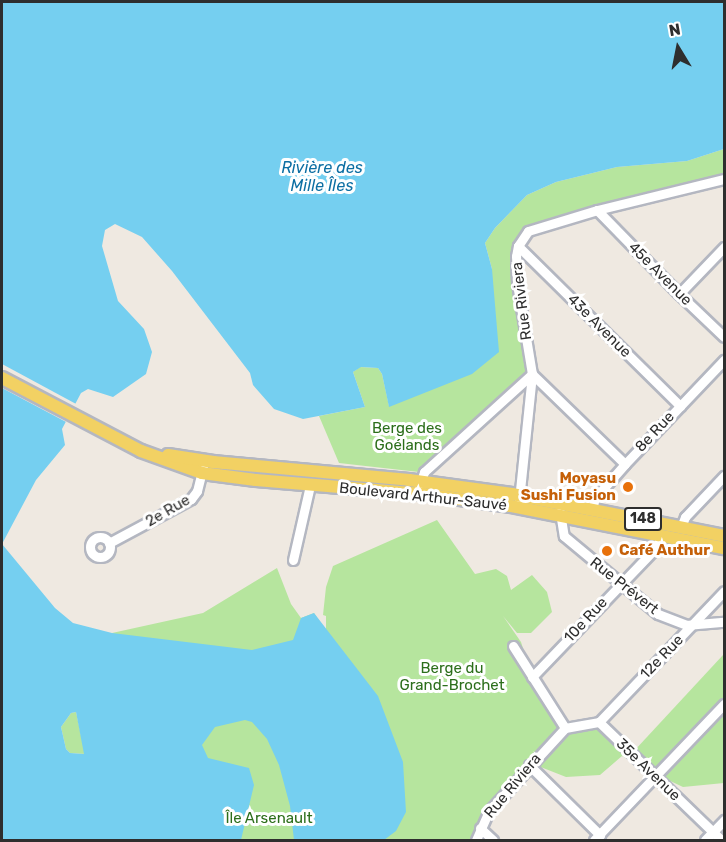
<!DOCTYPE html>
<html>
<head>
<meta charset="utf-8">
<style>
  body { margin:0 }
  #map { position:relative; width:726px; height:842px; overflow:hidden; background:#efe9e1; font-family:Rubik,sans-serif }
  div>[style] { position:absolute }
  .green>* { inset:0; background:#b6e59e }
  .water>* { inset:0; background:#75cff0 }
  .pier>* { inset:0; background:#efe9e1 }
  .roads { filter:drop-shadow(2px 0 #b4b7c1) drop-shadow(-2px 0 #b4b7c1) drop-shadow(0 2px #b4b7c1) drop-shadow(0 -2px #b4b7c1) }
  .minor>* { height:9px; margin:-4.5px; padding:0 4.5px; transform-origin:4.5px; border-radius:4.5px; background:#fff }
  .minor>.ring { margin:-4.5px; padding:0; box-sizing:content-box; background:none; border:9px solid #fff; border-radius:50% }
  .major>* { height:12px; margin:-6px; padding:0 6px; transform-origin:6px; border-radius:6px; background:#f2d163 }
  .dots>* { width:16px; height:16px; translate:-50% -50%; box-sizing:border-box; border:3px solid #fff; border-radius:50% }
  span { translate:-50% -50%; white-space:nowrap; text-align:center; line-height:1.15; -webkit-text-stroke:6px #fff; paint-order:stroke }
  .shield-label span { padding:2px 4px; background:#fff; border:2px solid; border-radius:4px; -webkit-text-stroke-width:0 }
  .shield-label { font-size:14px; color:#2e2e2e; font-weight:700 }
  .street-label { font-size:15px; color:#2e2e2e }
  .park-label { font-size:15px; color:#2c6e1b }
  .food-label { font-size:15px; color:#c56008; font-weight:700 }
  .right { translate:-100% -50%; text-align:right }
  .left { translate:0 -50%; text-align:left }
  .water-label { font-size:16px; color:#0d6fa3; font-style:italic }
  .frame { position:absolute; inset:0; border:3px solid #2e2e2e; pointer-events:none }
  .north { position:absolute; left:648px; top:18px; width:60px; height:60px; -webkit-text-stroke:4px #fff; paint-order:stroke; rotate:350deg; font-size:16px; font-weight:700; line-height:24px; text-align:center; color:#2e2e2e }
  .north::after { content:''; display:block; margin:auto; width:21px; height:27px; background:#2e2e2e; clip-path:polygon(50% 0,100% 100%,50% 72%,0 100%) }
</style>
</head>
<body>
<div id="map">
  <div class="green">
    <div style="clip-path:polygon(724px 149px,724px 179px,528px 231px,516px 256px,532px 374px,419px 472px,339px 463px,319px 416px,365px 407px,353px 372px,360px 367px,378px 368px,382px 374px,389px 406px,492px 269px,485px 243px,495px 228px,527px 195px,556px 182px,617px 167px,687px 161px)"></div>
    <div style="clip-path:polygon(437px 520px,475px 574px,496px 569px,507px 576px,511px 590px,532px 575px,547px 592px,552px 612px,531px 633px,517px 633px,503px 616px,521px 642px,532px 677px,565px 728px,598px 724px,654px 774px,622px 756px,600px 775px,566px 777px,533px 764px,489px 811px,476px 840px,240px 840px,112px 633px,203px 613px,277px 568px,291px 604px,301px 618px,314px 613px,326px 631px,326px 616px,323px 615px,326px 587px,333px 566px)"></div>
    <div style="clip-path:polygon(723px 655px,724px 783px,683px 787px,666px 779px,634px 751px)"></div>
    <div style="clip-path:polygon(76px 712px,85px 754px,70px 753px,66px 749px,61px 727px,71px 713px)"></div>
  </div>
  <div class="water">
    <div style="clip-path:polygon(evenodd,2px 2px,724px 2px,724px 149px,687px 161px,617px 167px,556px 182px,527px 195px,495px 228px,485px 243px,492px 269px,499px 352px,472px 374px,389px 407px,382px 374px,378px 368px,361px 367px,353px 372px,365px 407px,303px 419px,274px 409px,253px 385px,250px 373px,172px 271px,142px 237px,115px 224px,105px 230px,102px 246px,118px 301px,144px 329px,152px 352px,146px 374px,113px 397px,88px 389px,81px 393px,62px 429px,65px 445px,36px 480px,2px 544px,55px 608px,73px 623px,112px 633px,252px 650px,293px 640px,301px 618px,314px 613px,378px 696px,403px 762px,406px 812px,396px 831px,384px 840px,294px 840px,290px 806px,279px 765px,267px 739px,252px 722px,245px 720px,215px 727px,202px 745px,208px 758px,249px 768px,254px 785px,241px 840px,2px 840px,2px 2px,76px 712px,84px 754px,70px 753px,66px 749px,61px 727px,71px 713px,76px 712px)"></div>
  </div>
  <div class="pier">
    <div style="clip-path:polygon(2px 364px,78px 405px,68px 423px,2px 388px)"></div>
  </div>
  <div class="roads">
    <div class="minor">
      <div style="left:597px;top:210px;width:117px;rotate:45.7deg"></div>
      <div style="left:679px;top:294px;width:62px;rotate:43.7deg"></div>
      <div style="left:518px;top:246px;width:228px;rotate:44.6deg"></div>
      <div style="left:679px;top:294px;width:65px;rotate:-46.2deg"></div>
      <div style="left:532px;top:374px;width:129px;rotate:44.1deg"></div>
      <div style="left:419px;top:486px;width:15px;rotate:-70deg"></div>
      <div style="left:424px;top:472px;width:146px;rotate:-42.2deg"></div>
      <div style="left:532px;top:374px;width:92px;rotate:-99.4deg"></div>
      <div style="left:517px;top:283px;width:27px;rotate:-92deg"></div>
      <div style="left:516px;top:256px;width:10px;rotate:-79deg"></div>
      <div style="left:518px;top:246px;width:18px;rotate:-56deg"></div>
      <div style="left:528px;top:231px;width:72px;rotate:-16.9deg"></div>
      <div style="left:597px;top:210px;width:131px;rotate:-13.7deg"></div>
      <div style="left:519px;top:500px;width:127px;rotate:-84.1deg"></div>
      <div style="left:592px;top:509px;width:11px;rotate:-75deg"></div>
      <div style="left:595px;top:498px;width:45px;rotate:-48.6deg"></div>
      <div style="left:625px;top:464px;width:144px;rotate:-46.4deg"></div>
      <div style="left:560px;top:512px;width:24px;rotate:81deg"></div>
      <div style="left:564px;top:536px;width:122px;rotate:39.7deg"></div>
      <div style="left:658px;top:614px;width:30px;rotate:21deg"></div>
      <div style="left:686px;top:625px;width:38px;rotate:-5deg"></div>
      <div style="left:681px;top:527px;width:11px;rotate:-68deg"></div>
      <div style="left:685px;top:517px;width:57px;rotate:-46.4deg"></div>
      <div class="ring" style="left:90px;top:537px;width:11px;height:11px"></div>
      <div style="left:109px;top:543px;width:93px;rotate:-28.2deg"></div>
      <div style="left:191px;top:499px;width:10px;rotate:-53deg"></div>
      <div style="left:197px;top:491px;width:25px;rotate:-76deg"></div>
      <div style="left:293px;top:560px;width:77px;rotate:-77.2deg"></div>
      <div style="left:513px;top:646px;width:97px;rotate:57.6deg"></div>
      <div style="left:532px;top:677px;width:176px;rotate:-46.2deg"></div>
      <div style="left:654px;top:550px;width:17px;rotate:-62deg"></div>
      <div style="left:599px;top:722px;width:181px;rotate:-46.3deg"></div>
      <div style="left:599px;top:722px;width:170px;rotate:44deg"></div>
      <div style="left:565px;top:728px;width:35px;rotate:-10deg"></div>
      <div style="left:529px;top:765px;width:100px;rotate:44.6deg"></div>
      <div style="left:480px;top:828px;width:18px;rotate:43deg"></div>
      <div style="left:476px;top:840px;width:32px;rotate:-66deg"></div>
      <div style="left:489px;top:811px;width:113px;rotate:-47.5deg"></div>
      <div style="left:594px;top:840px;width:188px;rotate:-46.3deg"></div>
      <div style="left:705px;top:840px;width:28px;rotate:-46deg"></div>
    </div>
    <div class="major">
      <div style="left:2px;top:378px;width:157px;rotate:27.7deg"></div>
      <div style="left:141px;top:451px;width:65px;rotate:19.8deg"></div>
      <div style="left:202px;top:473px;width:54px;rotate:7.4deg"></div>
      <div style="left:256px;top:480px;width:168px;rotate:4.8deg"></div>
      <div style="left:423px;top:494px;width:89px;rotate:7.8deg"></div>
      <div style="left:511px;top:506px;width:217px;rotate:11.2deg"></div>
      <div style="left:168px;top:455px;width:46px;rotate:8.8deg"></div>
      <div style="left:213px;top:462px;width:197px;rotate:5.2deg"></div>
      <div style="left:409px;top:480px;width:104px;rotate:7.7deg"></div>
      <div style="left:512px;top:494px;width:216px;rotate:11.2deg"></div>
    </div>
  </div>
  <div class="dots">
    <div style="left:628px;top:487px;background:#e8710a"></div>
    <div style="left:607px;top:551px;background:#e8710a"></div>
  </div>
  <div class="shield-label">
    <span style="left:643px;top:519px">148</span>
  </div>
  <div class="street-label">
    <span style="left:660px;top:274px;rotate:45deg">45e Avenue</span>
    <span style="left:522px;top:301px;rotate:-97deg">Rue Riviera</span>
    <span style="left:599px;top:326px;rotate:45deg">43e Avenue</span>
    <span style="left:655px;top:432px;rotate:-47deg">8e Rue</span>
    <span style="left:423px;top:497px;rotate:6deg">Boulevard Arthur-Sauvé</span>
    <span style="left:168px;top:511px;rotate:-30deg">2e Rue</span>
    <span style="left:624px;top:586px;rotate:38deg">Rue Prévert</span>
    <span style="left:586px;top:620px;rotate:-47deg">10e Rue</span>
    <span style="left:662px;top:657px;rotate:-46deg">12e Rue</span>
    <span style="left:648px;top:770px;rotate:44deg">35e Avenue</span>
    <span style="left:513px;top:786px;rotate:-50deg">Rue Riviera</span>
  </div>
  <div class="park-label">
    <span style="left:407px;top:437px">Berge des<br>Goélands</span>
    <span style="left:452px;top:677px">Berge du<br>Grand-Brochet</span>
    <span style="left:269px;top:819px">Île Arsenault</span>
  </div>
  <div class="food-label">
    <span class="right" style="left:616px;top:487px">Moyasu<br>Sushi Fusion</span>
    <span class="left" style="left:619px;top:551px">Café Authur</span>
  </div>
  <div class="water-label">
    <span style="left:322px;top:177px">Rivière des<br>Mille Îles</span>
  </div>
  <div class="frame"></div>
  <div class="north">N</div>
</div>
</body>
</html>
